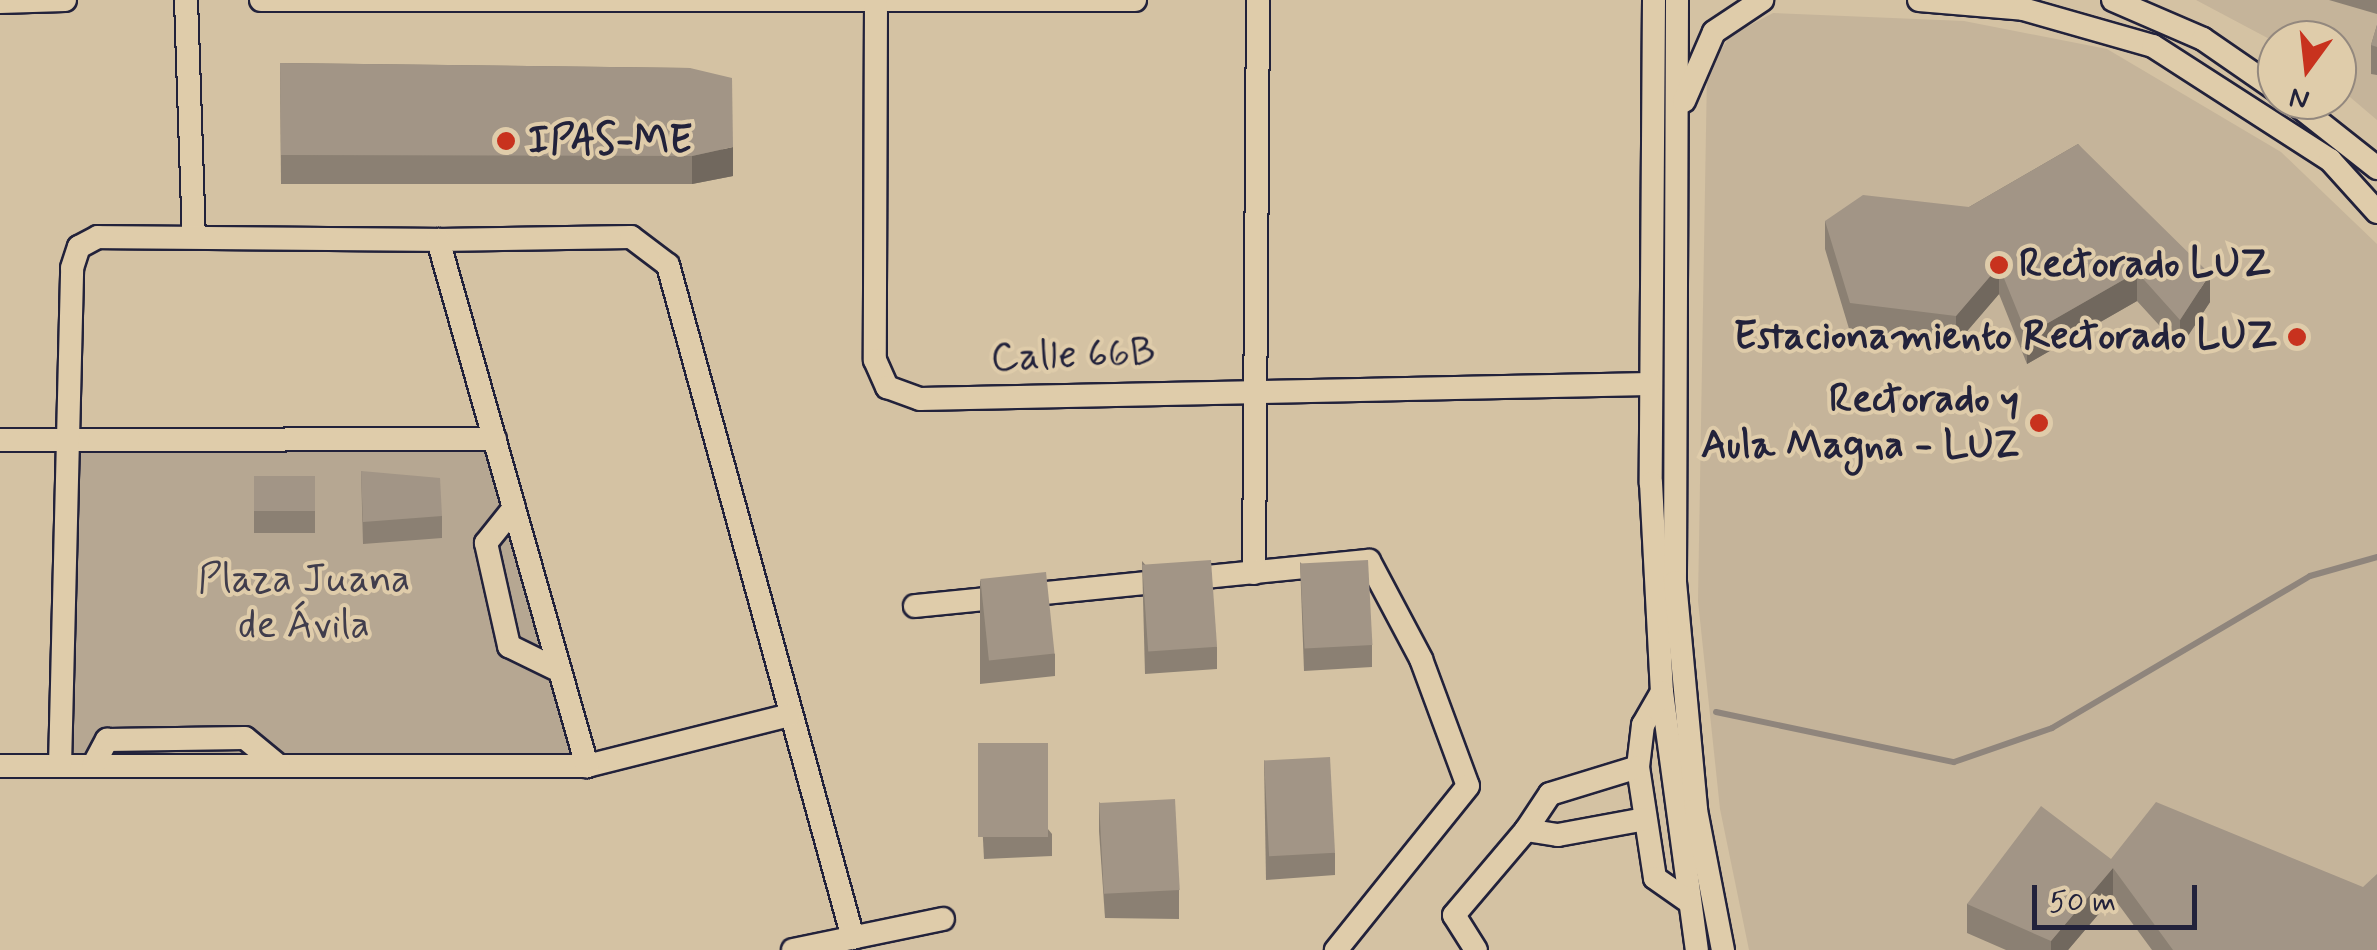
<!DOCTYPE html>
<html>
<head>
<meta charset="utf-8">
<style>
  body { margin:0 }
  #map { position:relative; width:2377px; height:950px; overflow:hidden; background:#d4c2a3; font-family:Mynerve,sans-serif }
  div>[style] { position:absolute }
  .built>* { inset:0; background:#c5b49a }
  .green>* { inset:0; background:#b6a792 }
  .stream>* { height:6px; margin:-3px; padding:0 3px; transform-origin:3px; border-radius:3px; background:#8f857c }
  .roads { filter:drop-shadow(2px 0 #22223b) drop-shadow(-2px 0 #22223b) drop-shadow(0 2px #22223b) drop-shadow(0 -2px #22223b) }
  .minor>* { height:22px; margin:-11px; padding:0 11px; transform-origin:11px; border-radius:11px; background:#dfccaa }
  .wall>* { inset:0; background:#8b8073; transform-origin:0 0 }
  .shaded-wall>* { inset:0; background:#71685e }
  .building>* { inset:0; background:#a29586; transform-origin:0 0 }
  .dots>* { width:28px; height:28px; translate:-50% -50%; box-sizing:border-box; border:5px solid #dfccaa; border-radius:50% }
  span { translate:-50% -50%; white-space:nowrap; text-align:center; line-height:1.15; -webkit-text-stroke:8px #dfccaa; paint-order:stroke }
  .poi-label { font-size:40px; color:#22223b; font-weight:700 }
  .left { translate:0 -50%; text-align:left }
  .right { translate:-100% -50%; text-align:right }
  .street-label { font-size:40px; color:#22223b }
  .park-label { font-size:40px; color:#403d4c }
  .north { position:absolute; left:2257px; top:20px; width:100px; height:100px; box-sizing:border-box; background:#dfccaa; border:2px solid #93887e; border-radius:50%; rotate:195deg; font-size:28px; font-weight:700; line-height:40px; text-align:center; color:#22223b }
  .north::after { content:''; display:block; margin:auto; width:35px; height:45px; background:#c8321e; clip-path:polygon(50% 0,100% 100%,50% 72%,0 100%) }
  .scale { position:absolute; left:2032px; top:885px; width:165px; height:45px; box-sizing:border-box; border:5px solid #22223b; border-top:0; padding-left:12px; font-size:30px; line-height:35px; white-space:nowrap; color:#22223b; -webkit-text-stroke:8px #dfccaa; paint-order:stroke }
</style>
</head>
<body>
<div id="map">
  <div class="built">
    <div style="clip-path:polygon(2196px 0,2377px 0,2377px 120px,2337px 86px,2337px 40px,2277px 43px)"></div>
    <div style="clip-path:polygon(1773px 13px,1964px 21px,2107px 49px,2281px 152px,2377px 244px,2377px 950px,1749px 950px,1720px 809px,1698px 601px,1707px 72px,1730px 36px)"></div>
  </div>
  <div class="green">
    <div style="clip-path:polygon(77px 445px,492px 445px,581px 762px,65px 761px)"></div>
  </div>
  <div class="stream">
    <div style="left:1716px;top:712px;width:243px;rotate:11.9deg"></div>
    <div style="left:1954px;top:762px;width:104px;rotate:-19.1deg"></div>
    <div style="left:2052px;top:728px;width:299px;rotate:-30.5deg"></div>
    <div style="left:2310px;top:576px;width:70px;rotate:-15.8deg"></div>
  </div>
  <div class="roads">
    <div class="minor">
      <div style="left:186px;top:0;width:237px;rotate:88.1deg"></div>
      <div style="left:261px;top:0;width:874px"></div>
      <div style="left:1654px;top:0;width:483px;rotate:90.4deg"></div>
      <div style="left:1651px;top:483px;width:209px;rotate:87deg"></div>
      <div style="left:1662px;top:692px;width:260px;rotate:82.3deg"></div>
      <div style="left:1677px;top:0;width:582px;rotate:90.2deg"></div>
      <div style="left:1675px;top:582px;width:229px;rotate:84.7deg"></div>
      <div style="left:1696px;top:810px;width:143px;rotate:79.1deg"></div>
      <div style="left:1919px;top:0;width:104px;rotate:4.9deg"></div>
      <div style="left:2023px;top:9px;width:135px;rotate:15.9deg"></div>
      <div style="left:2153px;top:46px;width:211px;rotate:32.8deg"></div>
      <div style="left:2330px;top:160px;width:70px;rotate:47.9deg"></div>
      <div style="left:2113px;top:0;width:98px;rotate:23.4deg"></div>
      <div style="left:2203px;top:39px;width:90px;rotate:34.6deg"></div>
      <div style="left:0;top:2px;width:65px;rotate:-1.8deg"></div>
      <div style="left:876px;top:4px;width:356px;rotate:90.2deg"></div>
      <div style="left:875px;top:360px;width:30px;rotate:66deg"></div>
      <div style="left:887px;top:387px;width:35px;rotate:20deg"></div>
      <div style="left:920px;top:399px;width:730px;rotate:-1.18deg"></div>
      <div style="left:2291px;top:100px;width:110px;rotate:38.3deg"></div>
      <div style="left:1684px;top:101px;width:75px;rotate:-66.5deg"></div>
      <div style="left:1714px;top:32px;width:58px;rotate:-33.7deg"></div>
      <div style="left:438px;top:240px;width:193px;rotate:-0.9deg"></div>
      <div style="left:631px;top:237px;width:46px;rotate:37.1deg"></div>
      <div style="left:668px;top:265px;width:698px;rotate:74.63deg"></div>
      <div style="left:0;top:440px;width:495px;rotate:-0.1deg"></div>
      <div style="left:514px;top:508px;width:45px;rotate:128.7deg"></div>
      <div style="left:486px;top:543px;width:106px;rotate:77.4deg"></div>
      <div style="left:509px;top:646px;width:57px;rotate:26.1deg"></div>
      <div style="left:1254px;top:573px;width:573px;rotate:-89.6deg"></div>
      <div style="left:915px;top:606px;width:456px;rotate:-5.7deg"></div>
      <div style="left:1369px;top:561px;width:111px;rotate:62deg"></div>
      <div style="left:1421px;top:659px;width:135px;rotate:69.7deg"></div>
      <div style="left:1468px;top:786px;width:211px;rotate:128.8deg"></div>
      <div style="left:1662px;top:692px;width:38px;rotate:120deg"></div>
      <div style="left:1643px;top:725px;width:42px;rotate:96.8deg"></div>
      <div style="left:1638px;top:767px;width:112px;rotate:81.3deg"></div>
      <div style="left:1655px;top:878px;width:40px;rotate:34.9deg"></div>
      <div style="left:0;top:766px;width:587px"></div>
      <div style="left:587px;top:766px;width:209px;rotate:-14.1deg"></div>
      <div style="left:60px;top:766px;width:498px;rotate:-88.6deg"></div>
      <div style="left:72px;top:268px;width:22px;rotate:-72deg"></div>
      <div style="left:79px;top:247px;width:21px;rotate:-28deg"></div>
      <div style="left:98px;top:237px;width:340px;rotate:0.5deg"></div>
      <div style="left:438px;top:240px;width:547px;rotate:74.18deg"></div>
      <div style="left:93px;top:766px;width:30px;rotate:-62deg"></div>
      <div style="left:107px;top:740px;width:138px;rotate:-0.8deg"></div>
      <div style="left:245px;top:738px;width:44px;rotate:39.5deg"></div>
      <div style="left:1526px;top:830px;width:43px;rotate:-56.3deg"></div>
      <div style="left:1550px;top:794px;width:92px;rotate:-17.1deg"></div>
      <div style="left:793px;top:950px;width:153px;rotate:-11.7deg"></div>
      <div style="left:1476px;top:950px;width:41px;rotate:-122.2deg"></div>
      <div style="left:1454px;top:915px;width:111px;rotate:-49.7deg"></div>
      <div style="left:1526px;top:830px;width:32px;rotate:9deg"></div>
      <div style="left:1558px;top:835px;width:88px;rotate:-10.4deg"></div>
    </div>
  </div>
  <div class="wall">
    <div style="clip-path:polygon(2329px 0,2377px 0,2377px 14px)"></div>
    <div style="clip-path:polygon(2377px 25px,2377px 75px,2371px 74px,2371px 45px)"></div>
    <div style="clip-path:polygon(280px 63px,690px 68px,733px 176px,692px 184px,281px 184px)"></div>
    <div style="clip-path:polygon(2078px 144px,2210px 302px,2180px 348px,2137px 301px,2027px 364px,1999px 294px,1956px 344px,1850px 332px,1825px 249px,1825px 221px,1969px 207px)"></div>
    <div style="clip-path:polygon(361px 471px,442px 516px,442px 538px,363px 544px)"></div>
    <div style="left:254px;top:476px;width:61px;height:57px"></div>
    <div style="clip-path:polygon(1142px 561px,1217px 647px,1217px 669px,1145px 674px)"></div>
    <div style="clip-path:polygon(1300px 562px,1372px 645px,1372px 667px,1304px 671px)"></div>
    <div style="clip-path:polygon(980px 580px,1055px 654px,1055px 676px,980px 684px)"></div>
    <div style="clip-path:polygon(978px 743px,1052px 834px,1052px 856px,984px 859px)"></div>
    <div style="clip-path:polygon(1264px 760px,1335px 853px,1335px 875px,1266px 880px)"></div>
    <div style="clip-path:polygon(1099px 802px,1179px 890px,1179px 919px,1105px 918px,1099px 831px)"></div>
    <div style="clip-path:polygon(2111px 859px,2377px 950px,2152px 950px,2113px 897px,2068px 950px,2006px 950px,1967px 933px,1967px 904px)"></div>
  </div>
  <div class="shaded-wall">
    <div style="clip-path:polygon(733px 147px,733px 176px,692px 184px,692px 156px)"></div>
    <div style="clip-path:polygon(1999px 266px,1999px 294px,1956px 344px,1956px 316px)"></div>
    <div style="clip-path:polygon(2137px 272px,2137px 301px,2027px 364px,2027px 335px)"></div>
    <div style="clip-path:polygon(2210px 274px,2210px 302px,2180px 348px,2180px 320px)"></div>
    <div style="clip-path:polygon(2113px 868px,2113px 897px,2068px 950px,2051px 950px,2051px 941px)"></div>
  </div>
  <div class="building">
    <div style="clip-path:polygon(2377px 25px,2377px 47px,2371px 45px)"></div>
    <div style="clip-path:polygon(280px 63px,690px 68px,732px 78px,733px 147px,692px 156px,281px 155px)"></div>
    <div style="clip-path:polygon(2078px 144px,2210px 274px,2180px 320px,2137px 272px,2027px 335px,1999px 266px,1956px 316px,1850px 303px,1825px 221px,1863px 195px,1969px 207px)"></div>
    <div style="clip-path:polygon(361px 471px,440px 478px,442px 516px,363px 522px)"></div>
    <div style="left:254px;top:476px;width:61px;height:35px"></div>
    <div style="left:1211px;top:560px;width:87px;height:69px;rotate:86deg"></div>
    <div style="left:1368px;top:560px;width:85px;height:68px;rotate:87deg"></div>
    <div style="left:1046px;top:572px;width:82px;height:66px;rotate:84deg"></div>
    <div style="left:978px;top:743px;width:70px;height:94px"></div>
    <div style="left:1330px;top:757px;width:96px;height:66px;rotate:87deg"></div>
    <div style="left:1175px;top:799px;width:91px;height:76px;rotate:87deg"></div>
    <div style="clip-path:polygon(2156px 802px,2363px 887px,2377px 874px,2377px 950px,2173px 950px,2113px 868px,2051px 941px,1967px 904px,2041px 806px,2111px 859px)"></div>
  </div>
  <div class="dots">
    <div style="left:506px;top:141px;background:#c8321e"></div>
    <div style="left:1999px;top:265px;background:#c8321e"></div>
    <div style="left:2297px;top:337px;background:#c8321e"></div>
    <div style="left:2039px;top:423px;background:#c8321e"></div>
  </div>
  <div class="poi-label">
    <span class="left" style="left:528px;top:141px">IPAS-ME</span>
    <span class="left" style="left:2019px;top:265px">Rectorado LUZ</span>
    <span class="right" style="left:2277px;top:337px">Estacionamiento Rectorado LUZ</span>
    <span class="right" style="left:2019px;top:423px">Rectorado y<br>Aula Magna - LUZ</span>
  </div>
  <div class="street-label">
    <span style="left:1073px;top:356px;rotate:-2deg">Calle 66B</span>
  </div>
  <div class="park-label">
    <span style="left:304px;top:603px">Plaza Juana<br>de Ávila</span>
  </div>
  <div class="north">N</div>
  <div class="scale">50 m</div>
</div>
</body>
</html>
